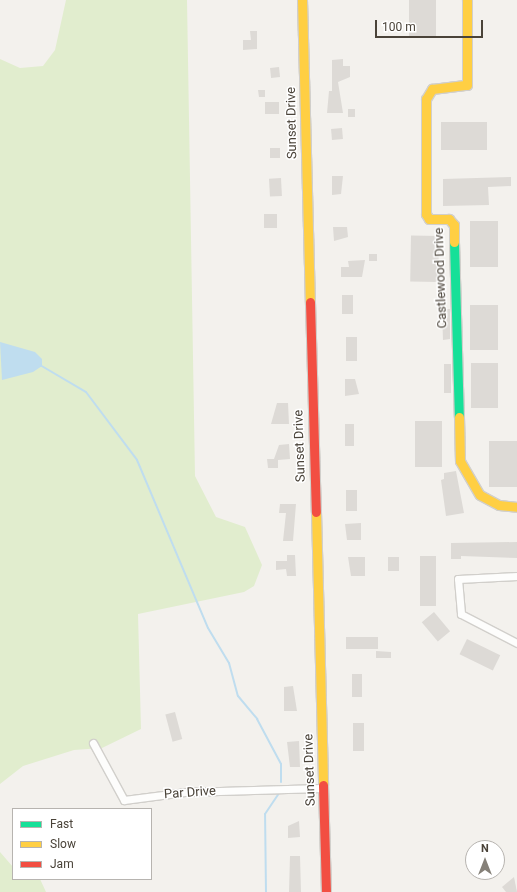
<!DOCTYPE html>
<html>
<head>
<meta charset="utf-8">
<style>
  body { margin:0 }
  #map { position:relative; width:517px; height:892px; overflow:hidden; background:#f3f1ed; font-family:Roboto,sans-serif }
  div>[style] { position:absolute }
  .green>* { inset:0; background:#e1edce }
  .water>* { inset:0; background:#bfddef }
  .stream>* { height:2px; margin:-1px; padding:0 1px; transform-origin:1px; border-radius:1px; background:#bfddef }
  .building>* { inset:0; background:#dddad6; transform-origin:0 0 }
  .roads { filter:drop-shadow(1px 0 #d1cfcb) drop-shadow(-1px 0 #d1cfcb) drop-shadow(0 1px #d1cfcb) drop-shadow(0 -1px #d1cfcb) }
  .street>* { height:7px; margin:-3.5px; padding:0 3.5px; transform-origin:3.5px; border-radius:3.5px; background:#fdfdfc }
  .fast>* { height:9px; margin:-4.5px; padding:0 4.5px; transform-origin:4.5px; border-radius:4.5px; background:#16e098 }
  .slow>* { height:9px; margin:-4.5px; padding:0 4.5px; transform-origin:4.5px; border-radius:4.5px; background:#ffcf43 }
  .jam>* { height:9px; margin:-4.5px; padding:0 4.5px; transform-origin:4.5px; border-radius:4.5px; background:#f24e42 }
  span { translate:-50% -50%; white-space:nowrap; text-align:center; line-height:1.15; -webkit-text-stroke:3px #fff; paint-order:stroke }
  .street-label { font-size:13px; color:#4a4339 }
  .legend { position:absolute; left:12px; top:808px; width:140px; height:72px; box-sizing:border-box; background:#fff; border:1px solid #b7b4b0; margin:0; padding:5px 7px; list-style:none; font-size:12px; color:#4a4339 }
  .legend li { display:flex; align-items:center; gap:8px; height:20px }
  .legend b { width:20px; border:1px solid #b7b4b0 }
  .north { position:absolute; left:465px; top:840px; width:40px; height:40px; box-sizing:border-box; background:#fff; border:1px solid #b7b4b0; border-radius:50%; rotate:0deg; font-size:11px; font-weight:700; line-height:16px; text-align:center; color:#4a4339 }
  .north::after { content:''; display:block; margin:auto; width:14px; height:18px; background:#858078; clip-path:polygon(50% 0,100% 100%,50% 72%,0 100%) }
  .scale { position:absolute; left:375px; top:20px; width:108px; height:18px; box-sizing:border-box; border:2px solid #4a4339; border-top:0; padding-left:5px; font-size:12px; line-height:14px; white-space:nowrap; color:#4a4339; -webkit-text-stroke:3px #fff; paint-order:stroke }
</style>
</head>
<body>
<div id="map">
  <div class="green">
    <div style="clip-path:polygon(66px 0,187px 0,195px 476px,216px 517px,245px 527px,262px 565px,254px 586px,244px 592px,138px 614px,141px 729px,102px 748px,74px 750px,23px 766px,0 784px,0 59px,20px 68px,43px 66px,55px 50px)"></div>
    <div style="clip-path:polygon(0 852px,13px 867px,13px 879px,40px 879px,46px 892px,0 892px)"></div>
  </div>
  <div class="water">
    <div style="clip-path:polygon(0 342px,35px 352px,42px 359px,42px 366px,33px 372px,2px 380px)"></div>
  </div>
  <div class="stream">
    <div style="left:40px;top:365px;width:53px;rotate:30.4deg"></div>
    <div style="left:86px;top:392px;width:85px;rotate:53.1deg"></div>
    <div style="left:137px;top:460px;width:182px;rotate:67.1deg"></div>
    <div style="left:208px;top:628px;width:41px;rotate:59deg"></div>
    <div style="left:229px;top:663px;width:34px;rotate:75deg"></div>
    <div style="left:238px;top:696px;width:30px;rotate:50deg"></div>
    <div style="left:257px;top:719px;width:51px;rotate:61.9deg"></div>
    <div style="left:281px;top:764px;width:18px;rotate:90deg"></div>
    <div style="left:266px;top:892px;width:78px;rotate:-90.7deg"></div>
    <div style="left:265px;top:814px;width:25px;rotate:-56deg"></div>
  </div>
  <div class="building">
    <div style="left:409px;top:0;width:27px;height:36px"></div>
    <div style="clip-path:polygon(250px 31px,257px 31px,257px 49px,243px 50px,243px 40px,251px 40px)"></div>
    <div style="clip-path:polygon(343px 59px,343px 66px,350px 66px,350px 77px,338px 82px,343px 113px,327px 113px,329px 91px,332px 91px,332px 60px)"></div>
    <div style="left:279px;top:67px;width:10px;height:9px;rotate:84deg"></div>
    <div style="clip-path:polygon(258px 90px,265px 90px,265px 97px,259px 97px)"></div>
    <div style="left:265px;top:102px;width:14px;height:12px"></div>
    <div style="left:348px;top:109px;width:7px;height:8px"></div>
    <div style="left:441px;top:122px;width:46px;height:28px"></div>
    <div style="left:342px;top:128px;width:11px;height:11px;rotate:85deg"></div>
    <div style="left:270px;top:148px;width:10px;height:10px"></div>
    <div style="clip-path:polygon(332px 176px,343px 176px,341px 194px,332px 195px)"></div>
    <div style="clip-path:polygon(511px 177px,511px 186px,488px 187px,489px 205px,443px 206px,443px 179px)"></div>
    <div style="left:281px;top:178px;width:18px;height:12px;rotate:87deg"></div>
    <div style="left:277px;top:214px;width:14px;height:13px;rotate:90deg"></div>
    <div style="left:470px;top:221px;width:28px;height:46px"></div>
    <div style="clip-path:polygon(333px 227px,347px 227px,348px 237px,334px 241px)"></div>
    <div style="left:439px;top:236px;width:46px;height:28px;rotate:91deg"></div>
    <div style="left:369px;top:254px;width:8px;height:7px"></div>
    <div style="clip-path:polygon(365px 260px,362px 277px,341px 277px,341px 267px,349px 267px,348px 261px)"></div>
    <div style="left:342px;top:295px;width:11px;height:19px"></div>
    <div style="left:470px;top:305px;width:28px;height:45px"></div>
    <div style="clip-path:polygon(442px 309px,450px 309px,450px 339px,443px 340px)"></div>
    <div style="left:346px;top:337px;width:11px;height:24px"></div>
    <div style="left:471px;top:363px;width:27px;height:45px"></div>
    <div style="left:444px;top:364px;width:7px;height:29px"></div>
    <div style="clip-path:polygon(345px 379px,355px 379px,359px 394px,345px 396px)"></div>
    <div style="clip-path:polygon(277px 403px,288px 403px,289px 424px,271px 424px)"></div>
    <div style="left:415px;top:421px;width:27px;height:46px"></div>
    <div style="left:345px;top:424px;width:9px;height:22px"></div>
    <div style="left:517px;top:441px;width:46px;height:28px;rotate:90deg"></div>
    <div style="clip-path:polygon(289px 444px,290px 459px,278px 460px,278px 468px,268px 468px,267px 459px,274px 459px,279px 445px)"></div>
    <div style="clip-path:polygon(456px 471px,464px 513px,446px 516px,441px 480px,444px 479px,444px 473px)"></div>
    <div style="left:346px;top:490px;width:11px;height:21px"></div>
    <div style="clip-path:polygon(280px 504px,296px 504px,293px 541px,283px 541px,286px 513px,279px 513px)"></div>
    <div style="clip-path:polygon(361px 523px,361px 540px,347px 540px,345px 524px)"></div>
    <div style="clip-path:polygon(517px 542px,517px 558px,461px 556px,461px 559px,451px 559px,451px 543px)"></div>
    <div style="clip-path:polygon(287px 555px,295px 555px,296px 576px,287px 576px,286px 569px,276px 570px,276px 561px,287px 561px)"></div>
    <div style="left:420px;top:556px;width:16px;height:50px"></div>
    <div style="clip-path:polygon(348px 557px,365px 557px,365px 576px,351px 576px)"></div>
    <div style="left:388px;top:557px;width:11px;height:14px"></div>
    <div style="left:434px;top:612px;width:25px;height:16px;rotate:50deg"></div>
    <div style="left:378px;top:637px;width:12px;height:32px;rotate:90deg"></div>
    <div style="left:467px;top:639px;width:37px;height:17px;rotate:26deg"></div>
    <div style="clip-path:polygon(376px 651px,391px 652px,391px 658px,376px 658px)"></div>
    <div style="left:352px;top:674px;width:10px;height:23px"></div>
    <div style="clip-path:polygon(293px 686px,297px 711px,284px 711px,284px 687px)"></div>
    <div style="left:175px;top:712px;width:28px;height:10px;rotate:75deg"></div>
    <div style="left:353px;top:723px;width:11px;height:28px"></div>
    <div style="clip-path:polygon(299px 741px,300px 767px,290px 767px,287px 742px)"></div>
    <div style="clip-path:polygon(299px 821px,300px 837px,288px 838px,288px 826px)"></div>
    <div style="clip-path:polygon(290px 856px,300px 856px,301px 892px,289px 892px)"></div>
    <div style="clip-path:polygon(514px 877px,517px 892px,506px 892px,502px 887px)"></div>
  </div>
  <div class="roads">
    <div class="street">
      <div style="left:517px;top:576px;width:59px;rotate:177.1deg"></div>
      <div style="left:458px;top:579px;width:35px;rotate:85deg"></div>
      <div style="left:461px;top:614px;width:63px;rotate:27.4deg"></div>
      <div style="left:93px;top:743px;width:65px;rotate:61.5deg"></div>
      <div style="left:124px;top:800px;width:63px;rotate:-7.4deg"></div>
      <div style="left:186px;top:792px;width:135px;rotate:-1.7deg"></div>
    </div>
    <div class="fast">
      <div style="left:454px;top:242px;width:175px;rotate:88.4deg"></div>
    </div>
    <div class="slow">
      <div style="left:302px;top:0;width:302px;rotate:88.5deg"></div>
      <div style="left:454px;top:242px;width:17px;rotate:-90deg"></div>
      <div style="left:454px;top:225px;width:8px;rotate:-130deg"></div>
      <div style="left:449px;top:219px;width:20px;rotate:180deg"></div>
      <div style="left:429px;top:219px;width:6px;rotate:-121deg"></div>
      <div style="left:426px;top:214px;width:115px;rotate:-90deg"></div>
      <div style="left:426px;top:99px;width:12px;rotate:-59deg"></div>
      <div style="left:432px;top:89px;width:35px;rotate:-7deg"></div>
      <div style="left:467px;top:85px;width:85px;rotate:-90deg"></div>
      <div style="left:459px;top:417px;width:44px;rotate:88.7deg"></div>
      <div style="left:460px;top:461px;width:39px;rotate:60deg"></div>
      <div style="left:480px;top:495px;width:21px;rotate:28deg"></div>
      <div style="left:499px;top:505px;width:18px;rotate:6deg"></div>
      <div style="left:316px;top:512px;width:273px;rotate:88.5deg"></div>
    </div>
    <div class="jam">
      <div style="left:310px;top:302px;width:210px;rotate:88.4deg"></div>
      <div style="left:323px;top:785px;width:107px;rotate:88.4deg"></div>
    </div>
  </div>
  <div class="street-label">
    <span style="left:292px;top:123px;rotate:-91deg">Sunset Drive</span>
    <span style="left:441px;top:278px;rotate:-92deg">Castlewood Drive</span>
    <span style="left:300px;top:446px;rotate:-92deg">Sunset Drive</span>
    <span style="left:310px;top:770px;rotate:-92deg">Sunset Drive</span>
    <span style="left:190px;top:793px;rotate:-4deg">Par Drive</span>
  </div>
  <ul class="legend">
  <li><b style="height:5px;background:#16e098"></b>Fast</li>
  <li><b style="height:5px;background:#ffcf43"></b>Slow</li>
  <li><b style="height:5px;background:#f24e42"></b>Jam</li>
  </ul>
  <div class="north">N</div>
  <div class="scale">100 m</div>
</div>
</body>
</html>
